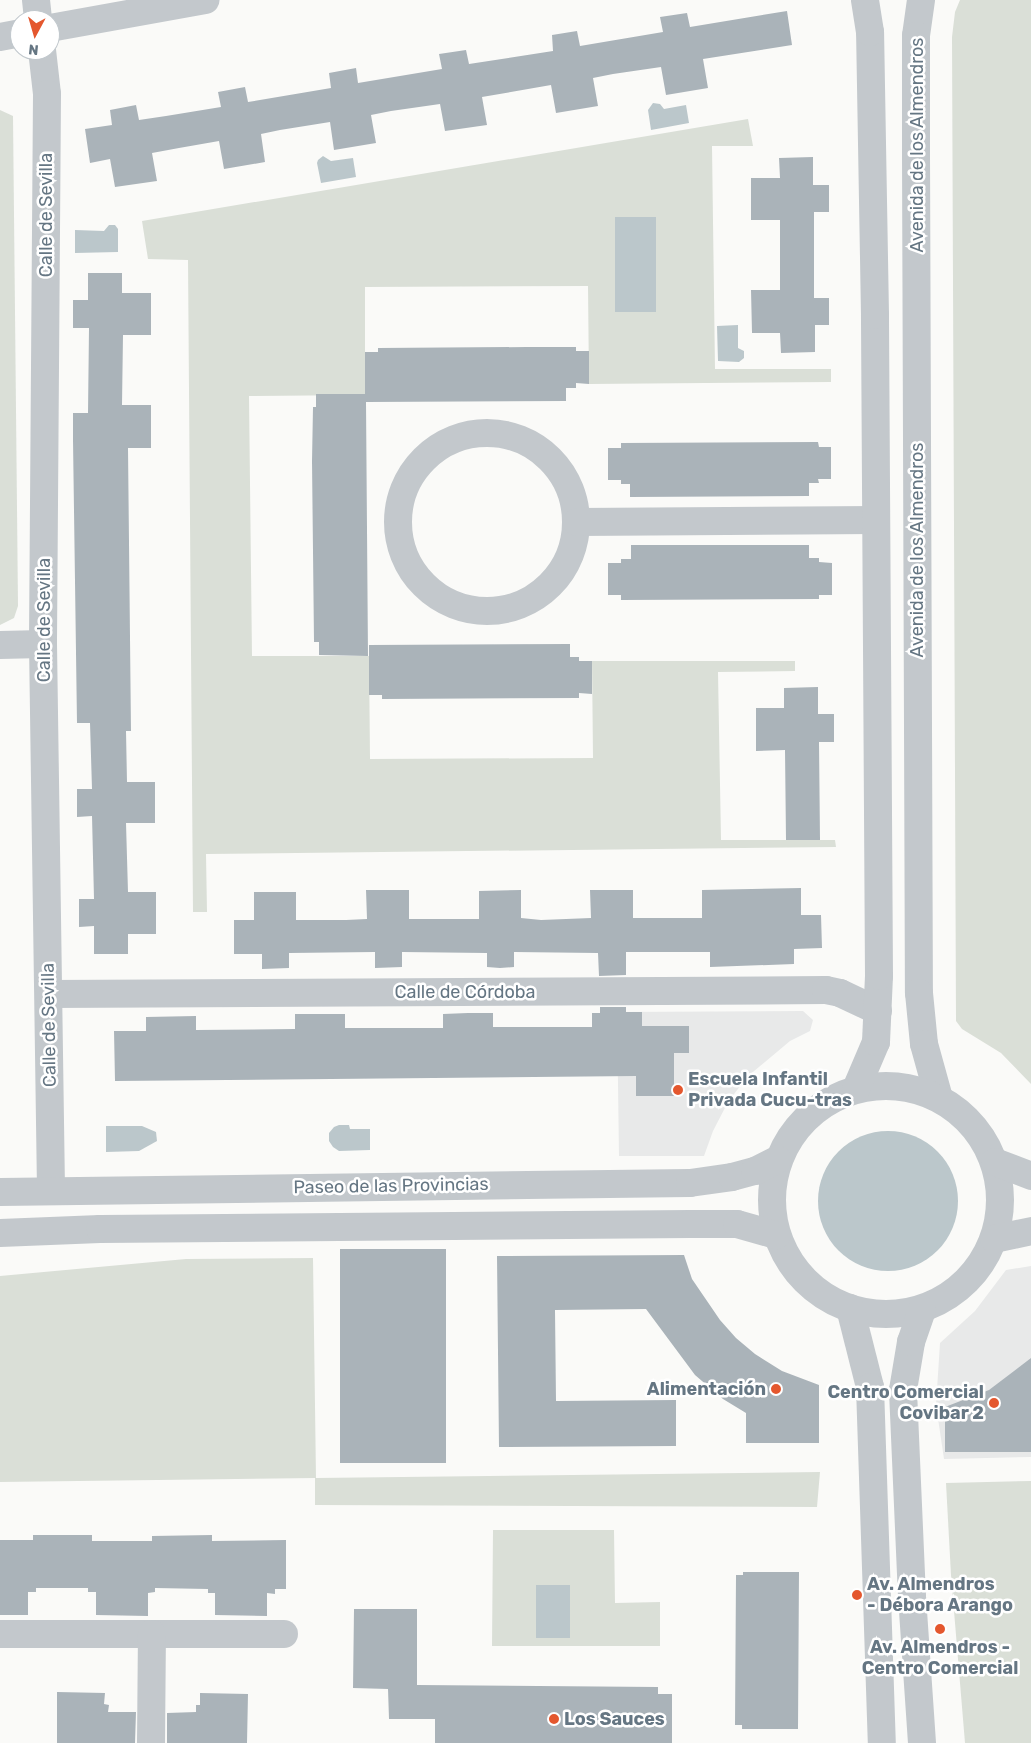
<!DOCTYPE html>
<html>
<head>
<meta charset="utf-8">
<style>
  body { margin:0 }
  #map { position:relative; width:1031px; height:1743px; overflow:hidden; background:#fafaf8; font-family:Rubik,sans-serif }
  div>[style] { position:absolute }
  .built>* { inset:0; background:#e8e9e9 }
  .green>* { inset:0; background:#dadfd7 }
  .water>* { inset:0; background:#bbc7cb; transform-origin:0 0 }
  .round { border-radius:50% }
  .building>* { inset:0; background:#aab3b9; transform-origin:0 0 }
  .minor>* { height:28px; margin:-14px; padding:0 14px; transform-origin:14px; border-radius:14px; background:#c3c8cc }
  .minor>.ring { margin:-14px; padding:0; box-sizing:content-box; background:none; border:28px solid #c3c8cc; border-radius:50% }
  .dots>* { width:14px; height:14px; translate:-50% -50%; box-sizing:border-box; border:2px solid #fff; border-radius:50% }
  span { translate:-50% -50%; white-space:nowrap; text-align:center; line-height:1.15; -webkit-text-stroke:5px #fff; paint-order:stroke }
  .street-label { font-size:18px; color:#657683 }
  .poi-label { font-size:18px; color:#657683; font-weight:700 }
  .left { translate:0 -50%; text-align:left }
  .right { translate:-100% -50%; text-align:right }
  .north { position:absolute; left:10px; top:10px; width:50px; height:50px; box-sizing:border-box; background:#fff; border:1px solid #c1c8cd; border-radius:50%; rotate:186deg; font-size:14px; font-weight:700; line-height:20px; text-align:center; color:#657683 }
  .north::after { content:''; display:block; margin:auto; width:18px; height:22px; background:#e4572e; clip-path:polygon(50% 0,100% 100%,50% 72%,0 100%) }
</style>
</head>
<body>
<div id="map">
  <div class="built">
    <div style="clip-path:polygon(803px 1011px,813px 1020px,810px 1031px,790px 1041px,747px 1077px,728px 1102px,713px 1131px,704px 1156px,619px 1156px,617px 1012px)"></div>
    <div style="clip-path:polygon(1031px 1266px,1031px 1457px,944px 1459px,936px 1405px,940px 1343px,975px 1311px,1006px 1270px)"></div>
  </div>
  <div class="green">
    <div style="clip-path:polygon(960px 0,1031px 0,1031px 1084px,1001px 1053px,962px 1029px,956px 1021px,952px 37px,955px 12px)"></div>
    <div style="clip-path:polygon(0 110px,13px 116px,18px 606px,14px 618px,0 625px)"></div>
    <div style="clip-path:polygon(748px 119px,753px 146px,712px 146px,715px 369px,831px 369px,831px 382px,589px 384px,588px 286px,365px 287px,365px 395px,249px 396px,252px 656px,369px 656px,370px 759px,593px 758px,592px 661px,795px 661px,795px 671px,718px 672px,721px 840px,835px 840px,836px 847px,206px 854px,207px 912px,193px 912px,188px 260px,148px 259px,142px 221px)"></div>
    <div style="clip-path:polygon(313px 1258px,316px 1478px,820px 1472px,817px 1507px,315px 1505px,315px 1478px,0 1482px,0 1276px,186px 1259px)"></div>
    <div style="clip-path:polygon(1031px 1481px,1031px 1743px,965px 1743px,951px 1575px,946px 1483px)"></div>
    <div style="clip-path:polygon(493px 1530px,614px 1530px,615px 1603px,660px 1602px,660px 1646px,492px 1646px)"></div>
  </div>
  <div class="water">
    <div style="clip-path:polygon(653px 103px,660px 104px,664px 109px,686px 105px,689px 123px,651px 130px,648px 110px)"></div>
    <div style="clip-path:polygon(323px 156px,331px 161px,353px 158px,356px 177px,321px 183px,317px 163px,318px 160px)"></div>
    <div style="left:615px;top:217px;width:41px;height:95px"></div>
    <div style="clip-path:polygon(109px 225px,115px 225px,118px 229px,118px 252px,75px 253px,75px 230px,104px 231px)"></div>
    <div style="clip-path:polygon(738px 325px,738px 348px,744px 351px,744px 358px,739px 362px,718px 361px,717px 326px)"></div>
    <div style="clip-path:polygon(339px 1125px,349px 1125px,350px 1129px,370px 1129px,370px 1150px,339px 1151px,333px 1147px,329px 1141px,329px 1133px,334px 1127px)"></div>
    <div style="clip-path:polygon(106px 1126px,142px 1126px,156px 1132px,157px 1141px,139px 1151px,106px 1152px)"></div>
    <div class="round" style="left:818px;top:1131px;width:140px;height:140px"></div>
    <div style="left:536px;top:1585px;width:34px;height:53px"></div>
  </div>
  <div class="building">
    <div style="clip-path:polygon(787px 11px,792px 45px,703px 59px,708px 88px,666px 95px,661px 67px,613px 74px,593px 78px,598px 106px,556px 113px,551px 85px,482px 97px,487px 125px,445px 131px,440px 104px,391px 111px,371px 115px,376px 143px,334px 150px,330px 122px,280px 130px,261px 134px,265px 162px,224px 169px,219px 141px,179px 148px,152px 153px,157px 181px,115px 187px,110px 159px,90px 163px,85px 129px,112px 125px,110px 110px,136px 105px,139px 120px,166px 116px,221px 107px,218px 92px,245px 87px,248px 102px,331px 88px,329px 73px,356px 68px,358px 83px,442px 69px,439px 54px,466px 50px,469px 64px,553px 51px,552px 35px,577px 31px,580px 46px,663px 32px,660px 17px,687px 13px,690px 27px)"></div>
    <div style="clip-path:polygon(813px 157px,813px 185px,829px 185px,829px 212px,814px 212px,814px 298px,829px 298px,829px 325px,815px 325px,815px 352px,781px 353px,780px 333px,752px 333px,751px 290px,780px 290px,780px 220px,751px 220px,751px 178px,780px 178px,779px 158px)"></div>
    <div style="clip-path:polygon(88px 273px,122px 273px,122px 293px,151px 293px,151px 335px,123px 335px,122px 405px,151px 405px,151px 448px,128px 448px,131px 731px,126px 731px,127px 782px,155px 782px,155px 823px,126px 823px,128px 892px,156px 892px,156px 934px,128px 934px,128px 954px,94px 954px,94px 926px,79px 927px,79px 899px,94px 899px,92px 816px,77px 817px,77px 789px,92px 789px,90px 723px,77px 723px,73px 440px,73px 413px,88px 413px,89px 328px,73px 328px,73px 300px,88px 300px)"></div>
    <div style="clip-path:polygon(527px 347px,576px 347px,576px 351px,589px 351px,589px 384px,576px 383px,576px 388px,566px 388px,566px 401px,366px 402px,368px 656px,319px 655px,319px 642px,314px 642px,312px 461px,313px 407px,316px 407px,316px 394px,365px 394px,365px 352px,378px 352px,378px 348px)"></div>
    <div style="clip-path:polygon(818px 442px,819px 447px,831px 447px,831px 479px,818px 479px,819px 483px,809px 483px,809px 496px,630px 497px,630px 484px,621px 484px,621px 480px,608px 480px,608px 448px,621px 448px,621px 443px)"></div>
    <div style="clip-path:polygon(631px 545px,809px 545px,809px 558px,819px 558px,819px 562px,832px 563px,832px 595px,819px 595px,819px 599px,621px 600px,621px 595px,608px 595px,608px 563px,621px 563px,621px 559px,631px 559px)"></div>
    <div style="clip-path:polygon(570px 644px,570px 657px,579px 657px,579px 661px,592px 661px,592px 694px,579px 693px,579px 698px,382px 699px,382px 695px,369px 695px,369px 645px)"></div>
    <div style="clip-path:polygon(818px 687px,818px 714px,834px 714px,834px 742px,819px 742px,820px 840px,786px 840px,785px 750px,756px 751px,756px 708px,784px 708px,784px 688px)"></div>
    <div style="clip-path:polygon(801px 888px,801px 915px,821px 915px,822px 948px,794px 949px,794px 964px,710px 967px,710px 952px,626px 952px,626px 975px,599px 976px,598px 953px,514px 952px,514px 967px,500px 968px,487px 967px,487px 953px,402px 952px,402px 967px,375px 968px,375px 952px,289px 953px,289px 968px,262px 969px,262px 954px,234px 954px,234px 920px,254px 920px,254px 892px,296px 892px,296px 920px,346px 920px,367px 919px,366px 890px,409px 890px,409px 919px,479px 919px,479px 891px,521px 890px,521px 918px,541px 920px,591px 918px,590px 890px,633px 890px,633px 918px,702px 918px,702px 890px)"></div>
    <div style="clip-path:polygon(600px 1007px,626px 1007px,626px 1012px,642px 1012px,642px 1026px,689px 1026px,689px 1053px,674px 1053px,674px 1096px,636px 1096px,636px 1076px,115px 1081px,114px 1031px,146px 1031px,146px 1017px,196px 1016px,196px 1030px,295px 1029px,295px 1014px,345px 1014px,345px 1028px,443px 1028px,443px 1014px,468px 1013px,493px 1013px,493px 1027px,592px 1027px,592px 1013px,600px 1013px)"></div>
    <div style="left:446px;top:1249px;width:214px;height:106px;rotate:90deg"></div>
    <div style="clip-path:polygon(684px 1255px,692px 1279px,720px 1320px,736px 1338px,755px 1354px,782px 1371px,819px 1385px,819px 1443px,746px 1443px,746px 1413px,723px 1399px,695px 1375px,646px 1309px,555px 1310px,556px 1401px,676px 1400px,676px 1446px,499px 1447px,497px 1256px)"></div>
    <div style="clip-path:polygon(1031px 1358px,1031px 1452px,945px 1452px,945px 1407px,989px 1390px)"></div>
    <div style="clip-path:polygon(33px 1535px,92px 1535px,92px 1541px,152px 1541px,152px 1536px,212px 1535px,212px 1541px,286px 1540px,286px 1589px,275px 1589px,275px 1594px,267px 1593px,267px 1616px,215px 1615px,215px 1593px,208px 1593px,208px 1589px,155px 1588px,155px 1592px,148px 1593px,148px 1616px,96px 1615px,96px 1592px,88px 1592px,88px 1588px,36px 1588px,36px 1592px,28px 1592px,28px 1615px,0 1615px,0 1540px,33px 1540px)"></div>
    <div style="clip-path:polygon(743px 1572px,799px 1572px,798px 1729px,742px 1729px,742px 1725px,735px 1725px,736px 1575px,743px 1575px)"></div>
    <div style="clip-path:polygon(354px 1609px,417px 1609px,417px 1685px,658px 1687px,658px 1694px,672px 1694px,672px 1743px,435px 1743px,435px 1719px,389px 1719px,388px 1689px,353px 1688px)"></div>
    <div style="clip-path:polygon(57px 1692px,105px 1693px,104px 1704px,109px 1705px,108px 1712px,136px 1712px,135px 1743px,57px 1743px)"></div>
    <div style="clip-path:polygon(200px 1693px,248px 1694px,247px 1743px,167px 1743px,167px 1713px,196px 1712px,196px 1705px,200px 1705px)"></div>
  </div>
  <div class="minor">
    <div style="left:36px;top:0;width:20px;rotate:84deg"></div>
    <div style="left:921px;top:0;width:36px;rotate:98deg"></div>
    <div style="left:916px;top:36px;width:118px;rotate:90deg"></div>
    <div style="left:916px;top:154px;width:839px;rotate:89.8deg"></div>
    <div style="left:919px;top:993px;width:51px;rotate:84.4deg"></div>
    <div style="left:924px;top:1044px;width:56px;rotate:74.5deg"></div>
    <div style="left:50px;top:28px;width:158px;rotate:-10.2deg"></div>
    <div style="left:0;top:37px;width:20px;rotate:-11deg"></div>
    <div style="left:42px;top:50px;width:44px;rotate:83.5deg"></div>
    <div style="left:47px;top:94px;width:550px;rotate:90.42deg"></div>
    <div style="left:43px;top:644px;width:547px;rotate:89.16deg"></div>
    <div class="ring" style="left:398px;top:433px;width:150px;height:150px"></div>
    <div style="left:577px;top:522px;width:298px;rotate:-0.4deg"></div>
    <div style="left:0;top:645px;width:43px;rotate:-1.3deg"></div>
    <div style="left:49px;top:994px;width:777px;rotate:-0.29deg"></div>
    <div style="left:826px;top:990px;width:14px;rotate:12deg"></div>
    <div style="left:840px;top:993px;width:42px;rotate:25.3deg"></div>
    <div class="ring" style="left:772px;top:1086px;width:200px;height:200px"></div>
    <div style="left:856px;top:1089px;width:51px;rotate:-66.9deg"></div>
    <div style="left:876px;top:1042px;width:66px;rotate:-87.4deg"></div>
    <div style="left:879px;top:976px;width:661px;rotate:-90.35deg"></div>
    <div style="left:875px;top:315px;width:283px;rotate:-91deg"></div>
    <div style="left:870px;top:32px;width:32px;rotate:-99deg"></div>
    <div style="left:995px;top:1162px;width:39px;rotate:21deg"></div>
    <div style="left:0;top:1192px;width:690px;rotate:-0.75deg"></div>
    <div style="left:690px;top:1183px;width:42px;rotate:-8.1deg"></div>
    <div style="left:732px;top:1177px;width:24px;rotate:-15deg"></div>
    <div style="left:755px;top:1171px;width:25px;rotate:-27deg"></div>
    <div style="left:0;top:1233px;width:100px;rotate:-2.3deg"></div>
    <div style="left:100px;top:1229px;width:590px;rotate:-0.49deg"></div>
    <div style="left:690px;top:1224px;width:47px"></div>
    <div style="left:737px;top:1224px;width:41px;rotate:15.8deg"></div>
    <div style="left:994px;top:1239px;width:38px;rotate:-12deg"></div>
    <div style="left:850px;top:1308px;width:81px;rotate:75.8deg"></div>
    <div style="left:870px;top:1387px;width:356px;rotate:88.1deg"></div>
    <div style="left:0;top:1634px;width:284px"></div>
    <div style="left:151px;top:1743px;width:109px;rotate:-89.5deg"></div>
    <div style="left:922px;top:1743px;width:146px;rotate:-93.9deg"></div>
    <div style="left:912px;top:1597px;width:207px;rotate:-92.5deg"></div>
    <div style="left:903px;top:1390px;width:49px;rotate:-80.5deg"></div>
    <div style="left:911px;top:1342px;width:34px;rotate:-71deg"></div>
  </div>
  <div class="dots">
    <div style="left:678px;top:1090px;background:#e4572e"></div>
    <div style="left:776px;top:1389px;background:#e4572e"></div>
    <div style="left:994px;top:1403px;background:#e4572e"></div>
    <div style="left:857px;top:1595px;background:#e4572e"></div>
    <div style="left:940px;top:1629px;background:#e4572e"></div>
    <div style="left:554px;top:1719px;background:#e4572e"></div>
  </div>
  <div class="street-label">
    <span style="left:917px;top:145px;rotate:-90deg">Avenida de los Almendros</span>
    <span style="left:46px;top:215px;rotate:-90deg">Calle de Sevilla</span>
    <span style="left:917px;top:550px;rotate:-90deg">Avenida de los Almendros</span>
    <span style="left:44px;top:620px;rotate:-90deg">Calle de Sevilla</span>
    <span style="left:465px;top:992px">Calle de Córdoba</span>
    <span style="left:49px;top:1025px;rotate:-91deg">Calle de Sevilla</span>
    <span style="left:391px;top:1186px;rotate:-1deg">Paseo de las Provincias</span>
  </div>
  <div class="poi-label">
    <span class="left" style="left:688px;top:1090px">Escuela Infantil<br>Privada Cucu-tras</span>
    <span class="right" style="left:766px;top:1389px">Alimentación</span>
    <span class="right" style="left:984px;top:1403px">Centro Comercial<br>Covibar 2</span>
    <span class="left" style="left:867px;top:1595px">Av. Almendros<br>- Débora Arango</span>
    <span style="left:940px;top:1658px">Av. Almendros -<br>Centro Comercial</span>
    <span class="left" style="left:564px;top:1719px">Los Sauces</span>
  </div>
  <div class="north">N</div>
</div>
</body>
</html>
